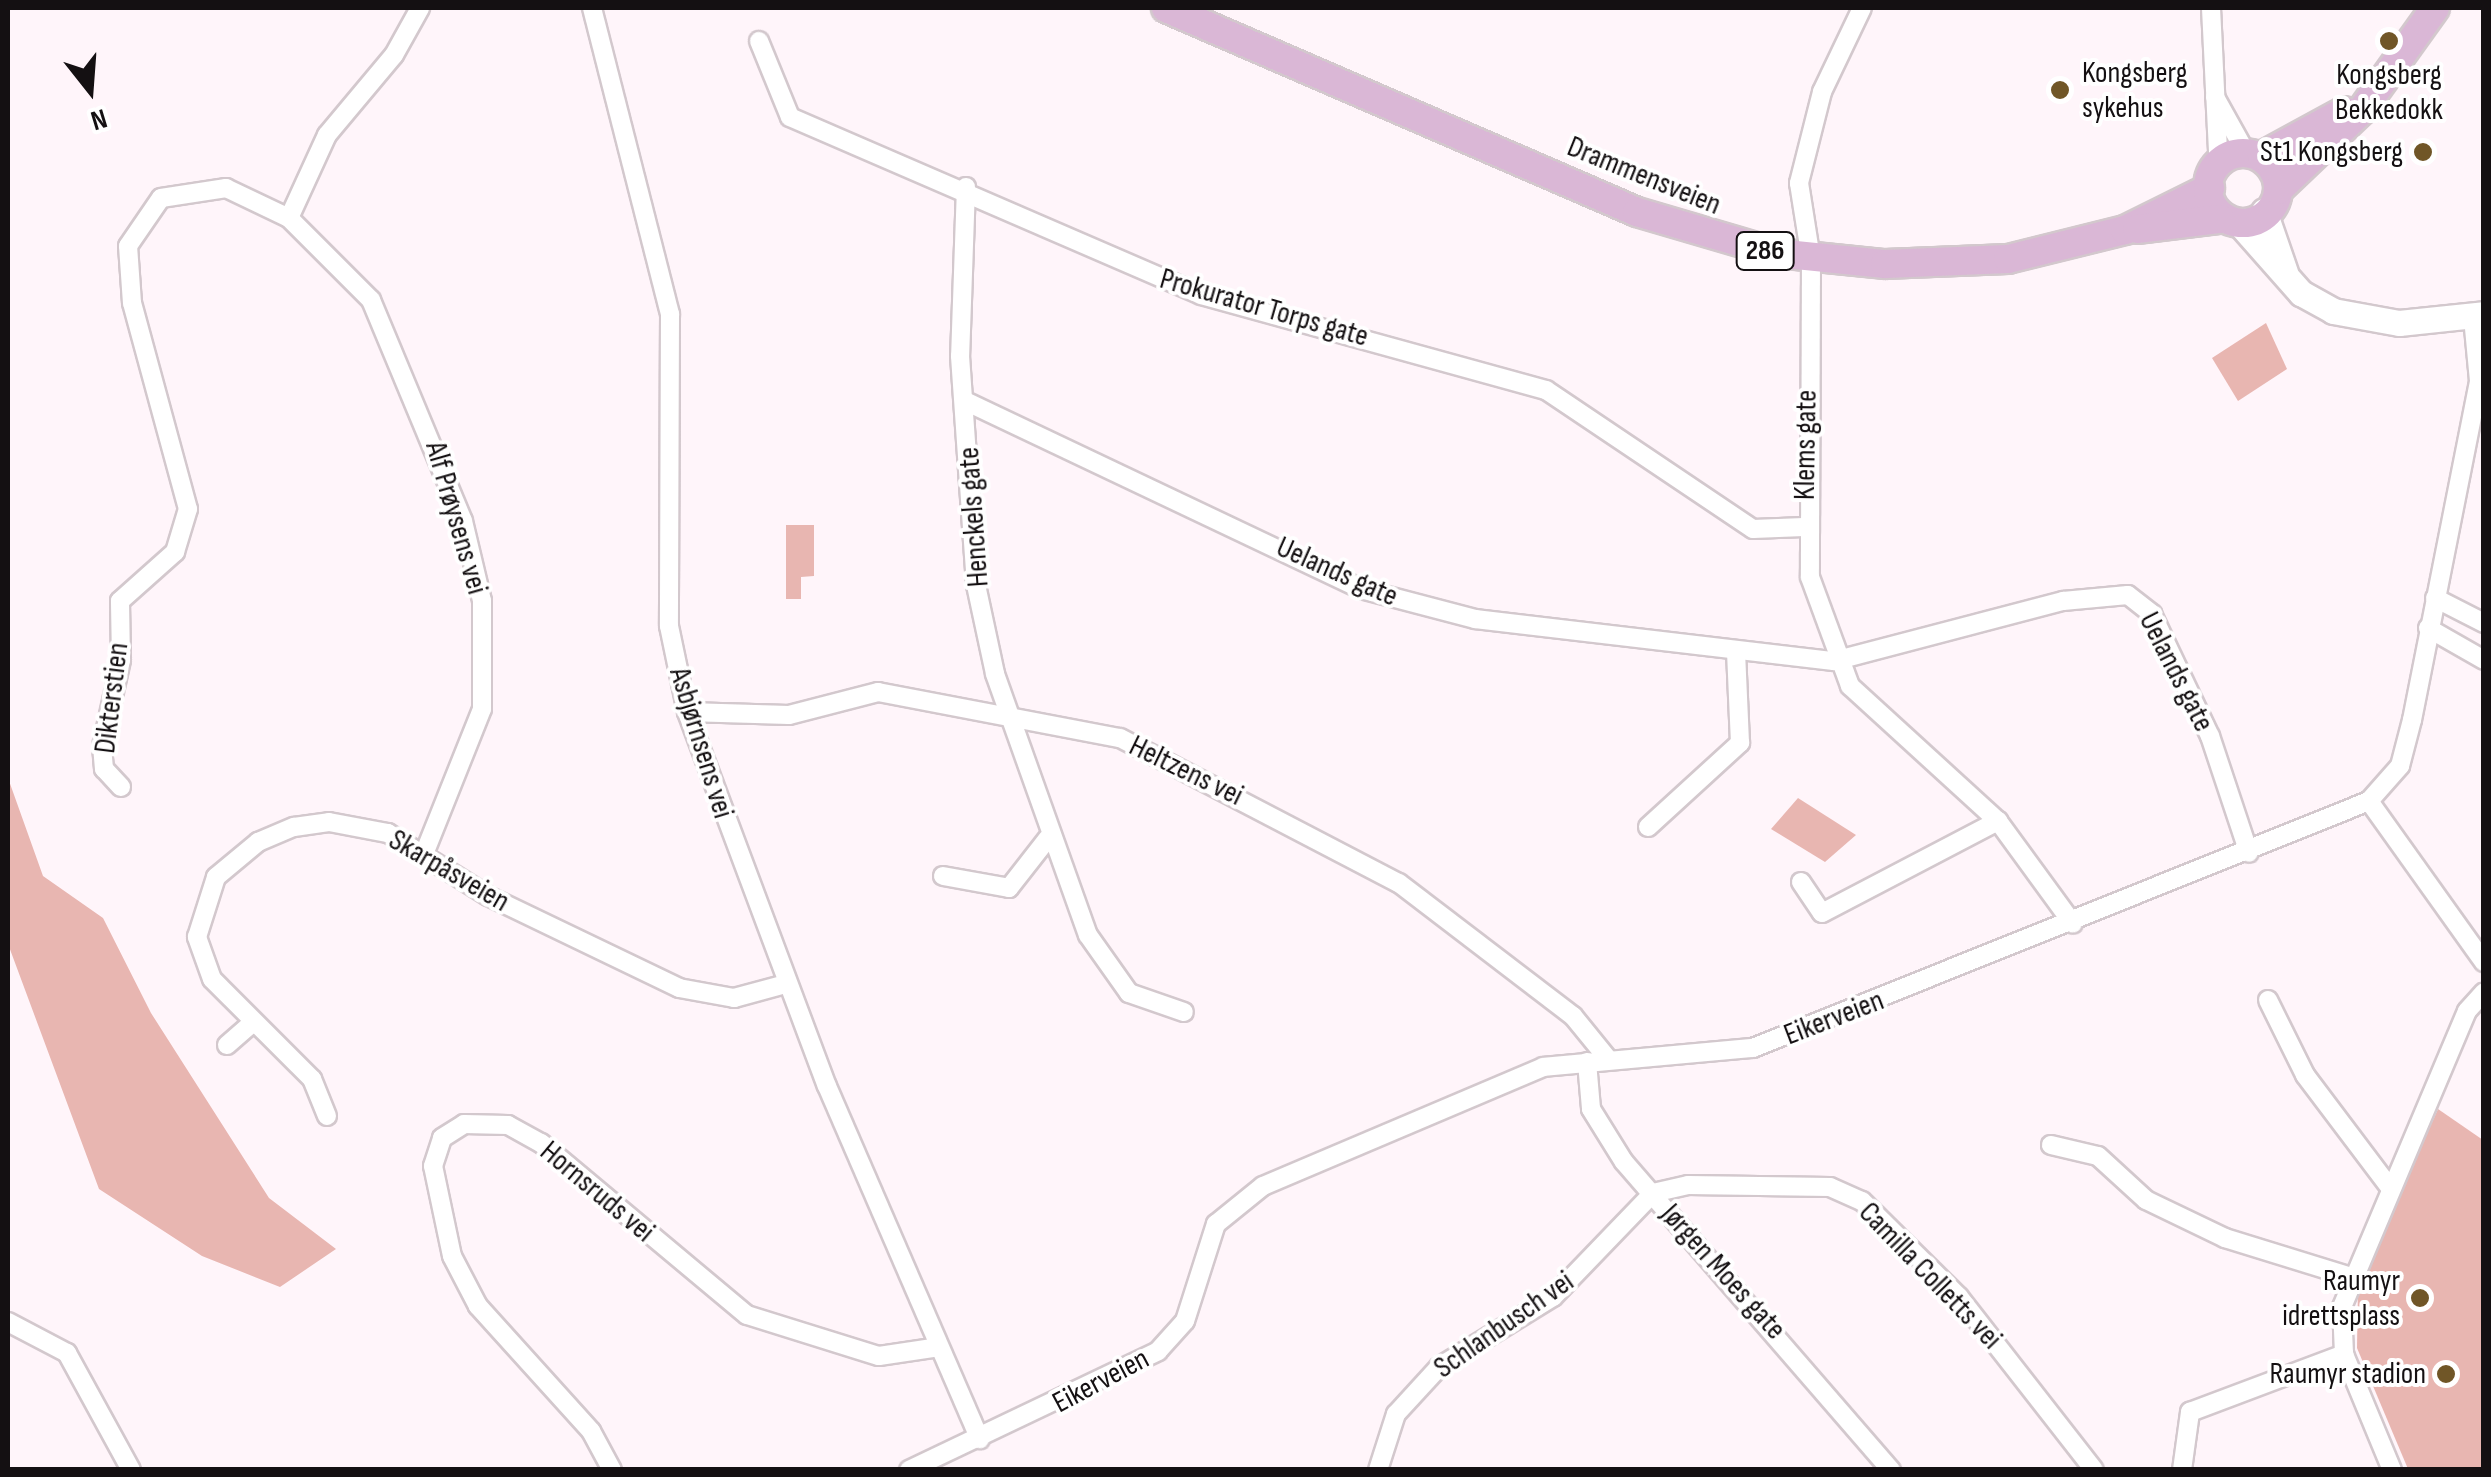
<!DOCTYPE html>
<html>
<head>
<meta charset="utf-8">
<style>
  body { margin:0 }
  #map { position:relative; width:2491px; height:1477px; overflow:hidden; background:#fff5fa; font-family:"Sofia Sans Condensed",sans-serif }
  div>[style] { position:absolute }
  .green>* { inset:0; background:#e8b6b1 }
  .roads { filter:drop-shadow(2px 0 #d3c8cd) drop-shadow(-2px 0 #d3c8cd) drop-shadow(0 2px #d3c8cd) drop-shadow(0 -2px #d3c8cd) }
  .minor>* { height:18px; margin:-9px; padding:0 9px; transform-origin:9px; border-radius:9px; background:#fff }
  .secondary>* { height:25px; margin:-12.5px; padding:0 12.5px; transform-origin:12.5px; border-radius:12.5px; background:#fff }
  .primary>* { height:28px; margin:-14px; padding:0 14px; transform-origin:14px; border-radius:14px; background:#dab7d6 }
  .primary>.ring { margin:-14px; padding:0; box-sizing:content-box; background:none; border:28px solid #dab7d6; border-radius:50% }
  .dots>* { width:28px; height:28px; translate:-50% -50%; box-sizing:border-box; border:5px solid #fff; border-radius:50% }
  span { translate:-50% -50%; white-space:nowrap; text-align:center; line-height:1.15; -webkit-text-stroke:8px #fff; paint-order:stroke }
  .shield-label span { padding:2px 8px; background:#fff; border:2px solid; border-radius:8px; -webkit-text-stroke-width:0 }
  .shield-label { font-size:28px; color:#141012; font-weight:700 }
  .poi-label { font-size:30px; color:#141012 }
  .left { translate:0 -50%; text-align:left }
  .right { translate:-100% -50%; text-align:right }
  .street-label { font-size:30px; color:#141012 }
  .frame { position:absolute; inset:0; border:10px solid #141012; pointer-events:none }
  .north { position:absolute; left:40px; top:40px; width:100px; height:100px; -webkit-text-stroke:8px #fff; paint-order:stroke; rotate:163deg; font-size:28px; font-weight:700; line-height:40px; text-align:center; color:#141012 }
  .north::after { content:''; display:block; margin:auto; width:35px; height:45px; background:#141012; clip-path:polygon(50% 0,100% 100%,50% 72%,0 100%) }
</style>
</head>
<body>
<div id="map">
  <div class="green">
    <div style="clip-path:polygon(2266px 323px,2287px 369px,2238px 401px,2212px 358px)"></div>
    <div style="clip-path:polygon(814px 525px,814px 576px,801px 577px,801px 599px,786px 599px,786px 525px)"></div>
    <div style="clip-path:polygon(8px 778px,43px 876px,103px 918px,151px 1013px,269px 1198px,336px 1249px,280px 1287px,202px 1256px,99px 1189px,8px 944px)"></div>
    <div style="clip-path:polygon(1798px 798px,1856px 835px,1825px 862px,1771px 829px)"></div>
    <div style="clip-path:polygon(2438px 1109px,2483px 1140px,2483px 1469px,2408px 1469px,2357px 1348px,2358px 1287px)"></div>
  </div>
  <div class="roads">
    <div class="minor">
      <div style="left:592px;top:8px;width:316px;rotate:75.7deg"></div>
      <div style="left:670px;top:314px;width:312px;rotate:90.2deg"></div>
      <div style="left:669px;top:626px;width:88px;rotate:78.2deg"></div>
      <div style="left:687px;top:712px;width:399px;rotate:69.5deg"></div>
      <div style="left:827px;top:1086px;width:385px;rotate:66.6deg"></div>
      <div style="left:1862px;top:8px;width:93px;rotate:115.5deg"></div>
      <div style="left:1822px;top:92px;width:94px;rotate:104.2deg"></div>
      <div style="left:1799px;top:183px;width:77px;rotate:81deg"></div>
      <div style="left:1811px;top:259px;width:318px;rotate:90.2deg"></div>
      <div style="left:1810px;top:577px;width:116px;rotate:69.8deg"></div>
      <div style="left:1850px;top:686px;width:200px;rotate:42.4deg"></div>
      <div style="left:1998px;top:821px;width:127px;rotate:53.9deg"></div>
      <div style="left:2211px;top:8px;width:162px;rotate:87.2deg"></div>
      <div style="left:759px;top:41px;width:82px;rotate:67.8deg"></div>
      <div style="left:790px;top:117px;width:448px;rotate:23.4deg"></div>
      <div style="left:1201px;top:295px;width:358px;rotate:15.4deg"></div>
      <div style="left:1546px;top:390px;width:249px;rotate:33.9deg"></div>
      <div style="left:1753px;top:529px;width:51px;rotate:-2.2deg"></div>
      <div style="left:2215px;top:97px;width:64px;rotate:61deg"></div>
      <div style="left:966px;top:187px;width:169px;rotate:92deg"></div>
      <div style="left:960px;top:356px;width:230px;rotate:86deg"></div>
      <div style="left:976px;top:585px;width:91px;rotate:77.9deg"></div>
      <div style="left:995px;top:674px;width:277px;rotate:70.4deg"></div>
      <div style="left:1088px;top:935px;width:71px;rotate:54.7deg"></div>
      <div style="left:1129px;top:993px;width:58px;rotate:19.1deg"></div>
      <div style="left:289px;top:218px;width:91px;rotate:-65.4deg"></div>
      <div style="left:327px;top:135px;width:104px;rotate:-50.1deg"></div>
      <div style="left:394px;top:55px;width:54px;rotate:-61deg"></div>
      <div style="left:965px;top:401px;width:438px;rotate:25.4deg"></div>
      <div style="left:1361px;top:589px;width:118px;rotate:14.7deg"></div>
      <div style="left:1475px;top:619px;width:361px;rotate:6.7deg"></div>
      <div style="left:1834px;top:661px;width:237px;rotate:-14.7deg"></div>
      <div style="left:2063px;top:601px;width:65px;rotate:-5.3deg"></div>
      <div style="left:2128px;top:595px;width:31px;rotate:38deg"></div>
      <div style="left:2152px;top:614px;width:135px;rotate:64.6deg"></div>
      <div style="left:2210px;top:736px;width:123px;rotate:71.6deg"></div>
      <div style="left:2435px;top:598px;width:55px;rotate:27deg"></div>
      <div style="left:2428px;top:628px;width:64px;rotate:29.7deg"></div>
      <div style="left:687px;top:712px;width:102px;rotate:1.7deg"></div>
      <div style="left:789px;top:715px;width:92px;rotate:-14.5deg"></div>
      <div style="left:878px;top:692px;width:246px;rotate:10.8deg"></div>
      <div style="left:1120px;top:738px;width:314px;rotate:27.5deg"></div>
      <div style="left:1399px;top:883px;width:219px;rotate:37.4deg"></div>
      <div style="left:1573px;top:1016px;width:55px;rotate:50.9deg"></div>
      <div style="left:121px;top:787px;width:25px;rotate:-133deg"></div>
      <div style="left:104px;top:769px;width:23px;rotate:-95deg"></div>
      <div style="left:102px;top:746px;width:88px;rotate:-77.5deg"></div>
      <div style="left:121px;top:660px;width:59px;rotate:-91deg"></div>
      <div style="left:120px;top:601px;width:74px;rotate:-41.7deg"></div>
      <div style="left:175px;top:552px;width:45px;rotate:-73.2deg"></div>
      <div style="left:188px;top:509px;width:213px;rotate:-105.2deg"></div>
      <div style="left:132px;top:303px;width:57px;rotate:-94deg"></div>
      <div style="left:128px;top:246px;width:58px;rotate:-55.5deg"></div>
      <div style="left:161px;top:198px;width:66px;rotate:-8.7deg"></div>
      <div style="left:226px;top:188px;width:70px;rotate:25.5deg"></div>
      <div style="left:289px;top:218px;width:116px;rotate:45deg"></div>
      <div style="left:371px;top:300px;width:239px;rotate:67.4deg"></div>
      <div style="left:463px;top:521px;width:82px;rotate:76.6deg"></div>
      <div style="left:482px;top:601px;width:108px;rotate:90deg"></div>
      <div style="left:482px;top:709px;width:156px;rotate:111.8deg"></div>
      <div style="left:2369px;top:801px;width:198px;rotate:54.5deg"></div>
      <div style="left:1648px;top:827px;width:125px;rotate:-42.4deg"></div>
      <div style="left:1740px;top:743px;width:90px;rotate:-92.5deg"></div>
      <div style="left:943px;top:876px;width:67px;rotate:10.3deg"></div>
      <div style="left:1009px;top:888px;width:63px;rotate:-52deg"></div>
      <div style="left:1801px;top:882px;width:37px;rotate:56deg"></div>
      <div style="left:1822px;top:913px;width:199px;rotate:-27.6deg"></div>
      <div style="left:2268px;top:1000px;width:84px;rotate:63.7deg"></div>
      <div style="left:2305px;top:1075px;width:143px;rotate:53deg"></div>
      <div style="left:227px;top:1045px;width:30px;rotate:-41deg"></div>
      <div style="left:1587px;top:1062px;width:47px;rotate:85.1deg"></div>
      <div style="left:1591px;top:1109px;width:62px;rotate:58.1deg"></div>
      <div style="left:1624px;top:1162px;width:408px;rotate:49.1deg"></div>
      <div style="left:327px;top:1116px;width:40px;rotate:-112deg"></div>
      <div style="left:312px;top:1079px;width:141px;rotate:-135deg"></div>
      <div style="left:212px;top:979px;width:45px;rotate:-109.7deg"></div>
      <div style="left:197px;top:937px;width:63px;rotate:-72.4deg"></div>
      <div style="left:216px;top:877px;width:55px;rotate:-39.8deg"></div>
      <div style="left:258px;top:842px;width:39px;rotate:-23deg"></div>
      <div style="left:294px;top:827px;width:35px;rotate:-8deg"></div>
      <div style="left:329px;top:822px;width:60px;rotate:10.6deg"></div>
      <div style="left:388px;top:833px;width:118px;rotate:32.2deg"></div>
      <div style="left:488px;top:896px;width:212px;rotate:25.7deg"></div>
      <div style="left:679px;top:988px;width:56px;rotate:10.3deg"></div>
      <div style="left:734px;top:998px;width:54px;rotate:-15.1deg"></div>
      <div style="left:2051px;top:1145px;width:48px;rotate:13.2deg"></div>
      <div style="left:2098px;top:1156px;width:65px;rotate:42.5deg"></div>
      <div style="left:2146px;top:1200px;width:88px;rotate:25.7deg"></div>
      <div style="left:2225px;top:1238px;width:132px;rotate:17.2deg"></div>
      <div style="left:8px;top:1322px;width:67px;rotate:27.7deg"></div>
      <div style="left:67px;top:1353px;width:133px;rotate:61.3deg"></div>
      <div style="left:612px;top:1470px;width:44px;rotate:-118.3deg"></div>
      <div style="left:591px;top:1431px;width:169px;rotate:-132.1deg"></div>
      <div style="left:478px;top:1306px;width:56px;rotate:-117.5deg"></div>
      <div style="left:452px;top:1256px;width:92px;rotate:-101.9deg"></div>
      <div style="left:433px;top:1166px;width:29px;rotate:-72deg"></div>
      <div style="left:442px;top:1138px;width:26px;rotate:-32deg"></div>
      <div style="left:464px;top:1124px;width:44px;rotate:1.3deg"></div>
      <div style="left:508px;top:1125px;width:38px;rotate:29deg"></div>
      <div style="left:541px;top:1143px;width:268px;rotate:39.9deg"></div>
      <div style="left:747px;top:1315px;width:138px;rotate:17.3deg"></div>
      <div style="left:879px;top:1356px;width:61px;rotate:-8.5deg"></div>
      <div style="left:909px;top:1470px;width:276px;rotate:-25.5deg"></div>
      <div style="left:1158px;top:1351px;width:40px;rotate:-48deg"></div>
      <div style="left:1185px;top:1321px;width:102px;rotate:-72.3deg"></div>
      <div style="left:1216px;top:1224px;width:60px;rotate:-39deg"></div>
      <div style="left:1263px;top:1186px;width:304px;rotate:-23deg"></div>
      <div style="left:1543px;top:1067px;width:211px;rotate:-5.2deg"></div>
      <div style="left:1753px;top:1048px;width:664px;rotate:-21.85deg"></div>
      <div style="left:2369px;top:801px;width:47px;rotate:-48.5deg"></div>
      <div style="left:2400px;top:766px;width:48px;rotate:-75.4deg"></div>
      <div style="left:2412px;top:720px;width:346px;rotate:-78.8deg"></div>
      <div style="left:2479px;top:381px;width:64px;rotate:-95.4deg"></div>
      <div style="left:1378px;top:1470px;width:59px;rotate:-72.2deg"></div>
      <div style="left:1396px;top:1414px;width:64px;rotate:-47.5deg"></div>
      <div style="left:1439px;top:1367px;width:134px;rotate:-31.6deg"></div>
      <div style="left:1553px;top:1297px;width:144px;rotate:-46.1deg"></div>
      <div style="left:1653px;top:1193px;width:36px;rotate:-13deg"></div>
      <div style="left:1688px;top:1185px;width:142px;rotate:0.8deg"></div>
      <div style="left:1830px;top:1187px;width:35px;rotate:24deg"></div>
      <div style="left:1862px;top:1201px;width:136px;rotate:44.7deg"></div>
      <div style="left:1959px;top:1297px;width:219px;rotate:52deg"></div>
      <div style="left:2182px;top:1470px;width:59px;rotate:-82.1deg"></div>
      <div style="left:2190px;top:1412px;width:165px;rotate:-20.6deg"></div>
      <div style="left:2392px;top:1470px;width:126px;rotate:-112.5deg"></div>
      <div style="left:2344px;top:1354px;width:47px;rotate:-92.4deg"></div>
      <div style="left:2342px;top:1307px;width:321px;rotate:-67.1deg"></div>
      <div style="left:2467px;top:1011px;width:25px;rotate:-48deg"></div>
    </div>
    <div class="secondary">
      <div style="left:2264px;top:211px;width:65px;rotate:71deg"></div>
      <div style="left:2239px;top:223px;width:94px;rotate:48.5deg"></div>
      <div style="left:2301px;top:293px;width:37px;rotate:29deg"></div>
      <div style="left:2333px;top:311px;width:67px;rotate:10.3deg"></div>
      <div style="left:2399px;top:323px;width:85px;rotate:-6deg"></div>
    </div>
    <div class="primary">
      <div style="left:1166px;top:8px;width:513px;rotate:23.42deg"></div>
      <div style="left:1637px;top:212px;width:145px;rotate:16.4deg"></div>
      <div style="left:1776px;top:253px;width:110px;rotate:5.8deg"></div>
      <div style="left:1885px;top:264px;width:123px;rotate:-2.3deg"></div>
      <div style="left:2008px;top:259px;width:121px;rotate:-13.9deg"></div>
      <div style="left:2125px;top:230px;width:95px;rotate:-26.3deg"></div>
      <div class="ring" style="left:2208px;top:153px;width:42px;height:42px"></div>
      <div style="left:2262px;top:156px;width:94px;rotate:-28.5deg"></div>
      <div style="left:2278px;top:190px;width:116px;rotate:-43.6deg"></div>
      <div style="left:2362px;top:110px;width:125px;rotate:-54.4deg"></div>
      <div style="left:2137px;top:229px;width:84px;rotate:-6.9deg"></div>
    </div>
  </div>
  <div class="dots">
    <div style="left:2389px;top:41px;background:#705627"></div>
    <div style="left:2060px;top:90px;background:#705627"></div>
    <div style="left:2423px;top:152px;background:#705627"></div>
    <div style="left:2420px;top:1298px;background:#705627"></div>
    <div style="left:2446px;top:1374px;background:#705627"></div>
  </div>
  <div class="shield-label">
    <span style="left:1765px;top:251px">286</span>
  </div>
  <div class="poi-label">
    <span class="left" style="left:2082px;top:90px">Kongsberg<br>sykehus</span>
    <span style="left:2389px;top:92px">Kongsberg<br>Bekkedokk</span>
    <span class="right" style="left:2403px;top:152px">St1 Kongsberg</span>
    <span class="right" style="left:2400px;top:1298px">Raumyr<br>idrettsplass</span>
    <span class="right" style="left:2426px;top:1374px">Raumyr stadion</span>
  </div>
  <div class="street-label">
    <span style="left:1644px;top:176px;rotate:22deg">Drammensveien</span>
    <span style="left:1264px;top:308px;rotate:16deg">Prokurator Torps gate</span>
    <span style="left:1806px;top:445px;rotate:-89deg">Klems gate</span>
    <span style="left:974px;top:517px;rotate:-94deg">Henckels gate</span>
    <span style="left:456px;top:518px;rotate:74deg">Alf Prøysens vei</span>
    <span style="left:1337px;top:572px;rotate:24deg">Uelands gate</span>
    <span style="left:2176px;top:672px;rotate:63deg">Uelands gate</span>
    <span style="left:112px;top:698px;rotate:-83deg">Dikterstien</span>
    <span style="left:701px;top:743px;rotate:73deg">Asbjørnsens vei</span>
    <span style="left:1186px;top:771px;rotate:26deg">Heltzens vei</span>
    <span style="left:449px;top:871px;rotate:30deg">Skarpåsveien</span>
    <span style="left:1834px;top:1018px;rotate:-21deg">Eikerveien</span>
    <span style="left:597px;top:1192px;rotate:40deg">Hornsruds vei</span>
    <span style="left:1723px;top:1272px;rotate:48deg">Jørgen Moes gate</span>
    <span style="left:1930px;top:1276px;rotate:46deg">Camilla Colletts vei</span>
    <span style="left:1504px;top:1325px;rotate:-35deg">Schlanbusch vei</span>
    <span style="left:1101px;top:1381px;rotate:-28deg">Eikerveien</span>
  </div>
  <div class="frame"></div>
  <div class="north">N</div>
</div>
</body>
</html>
